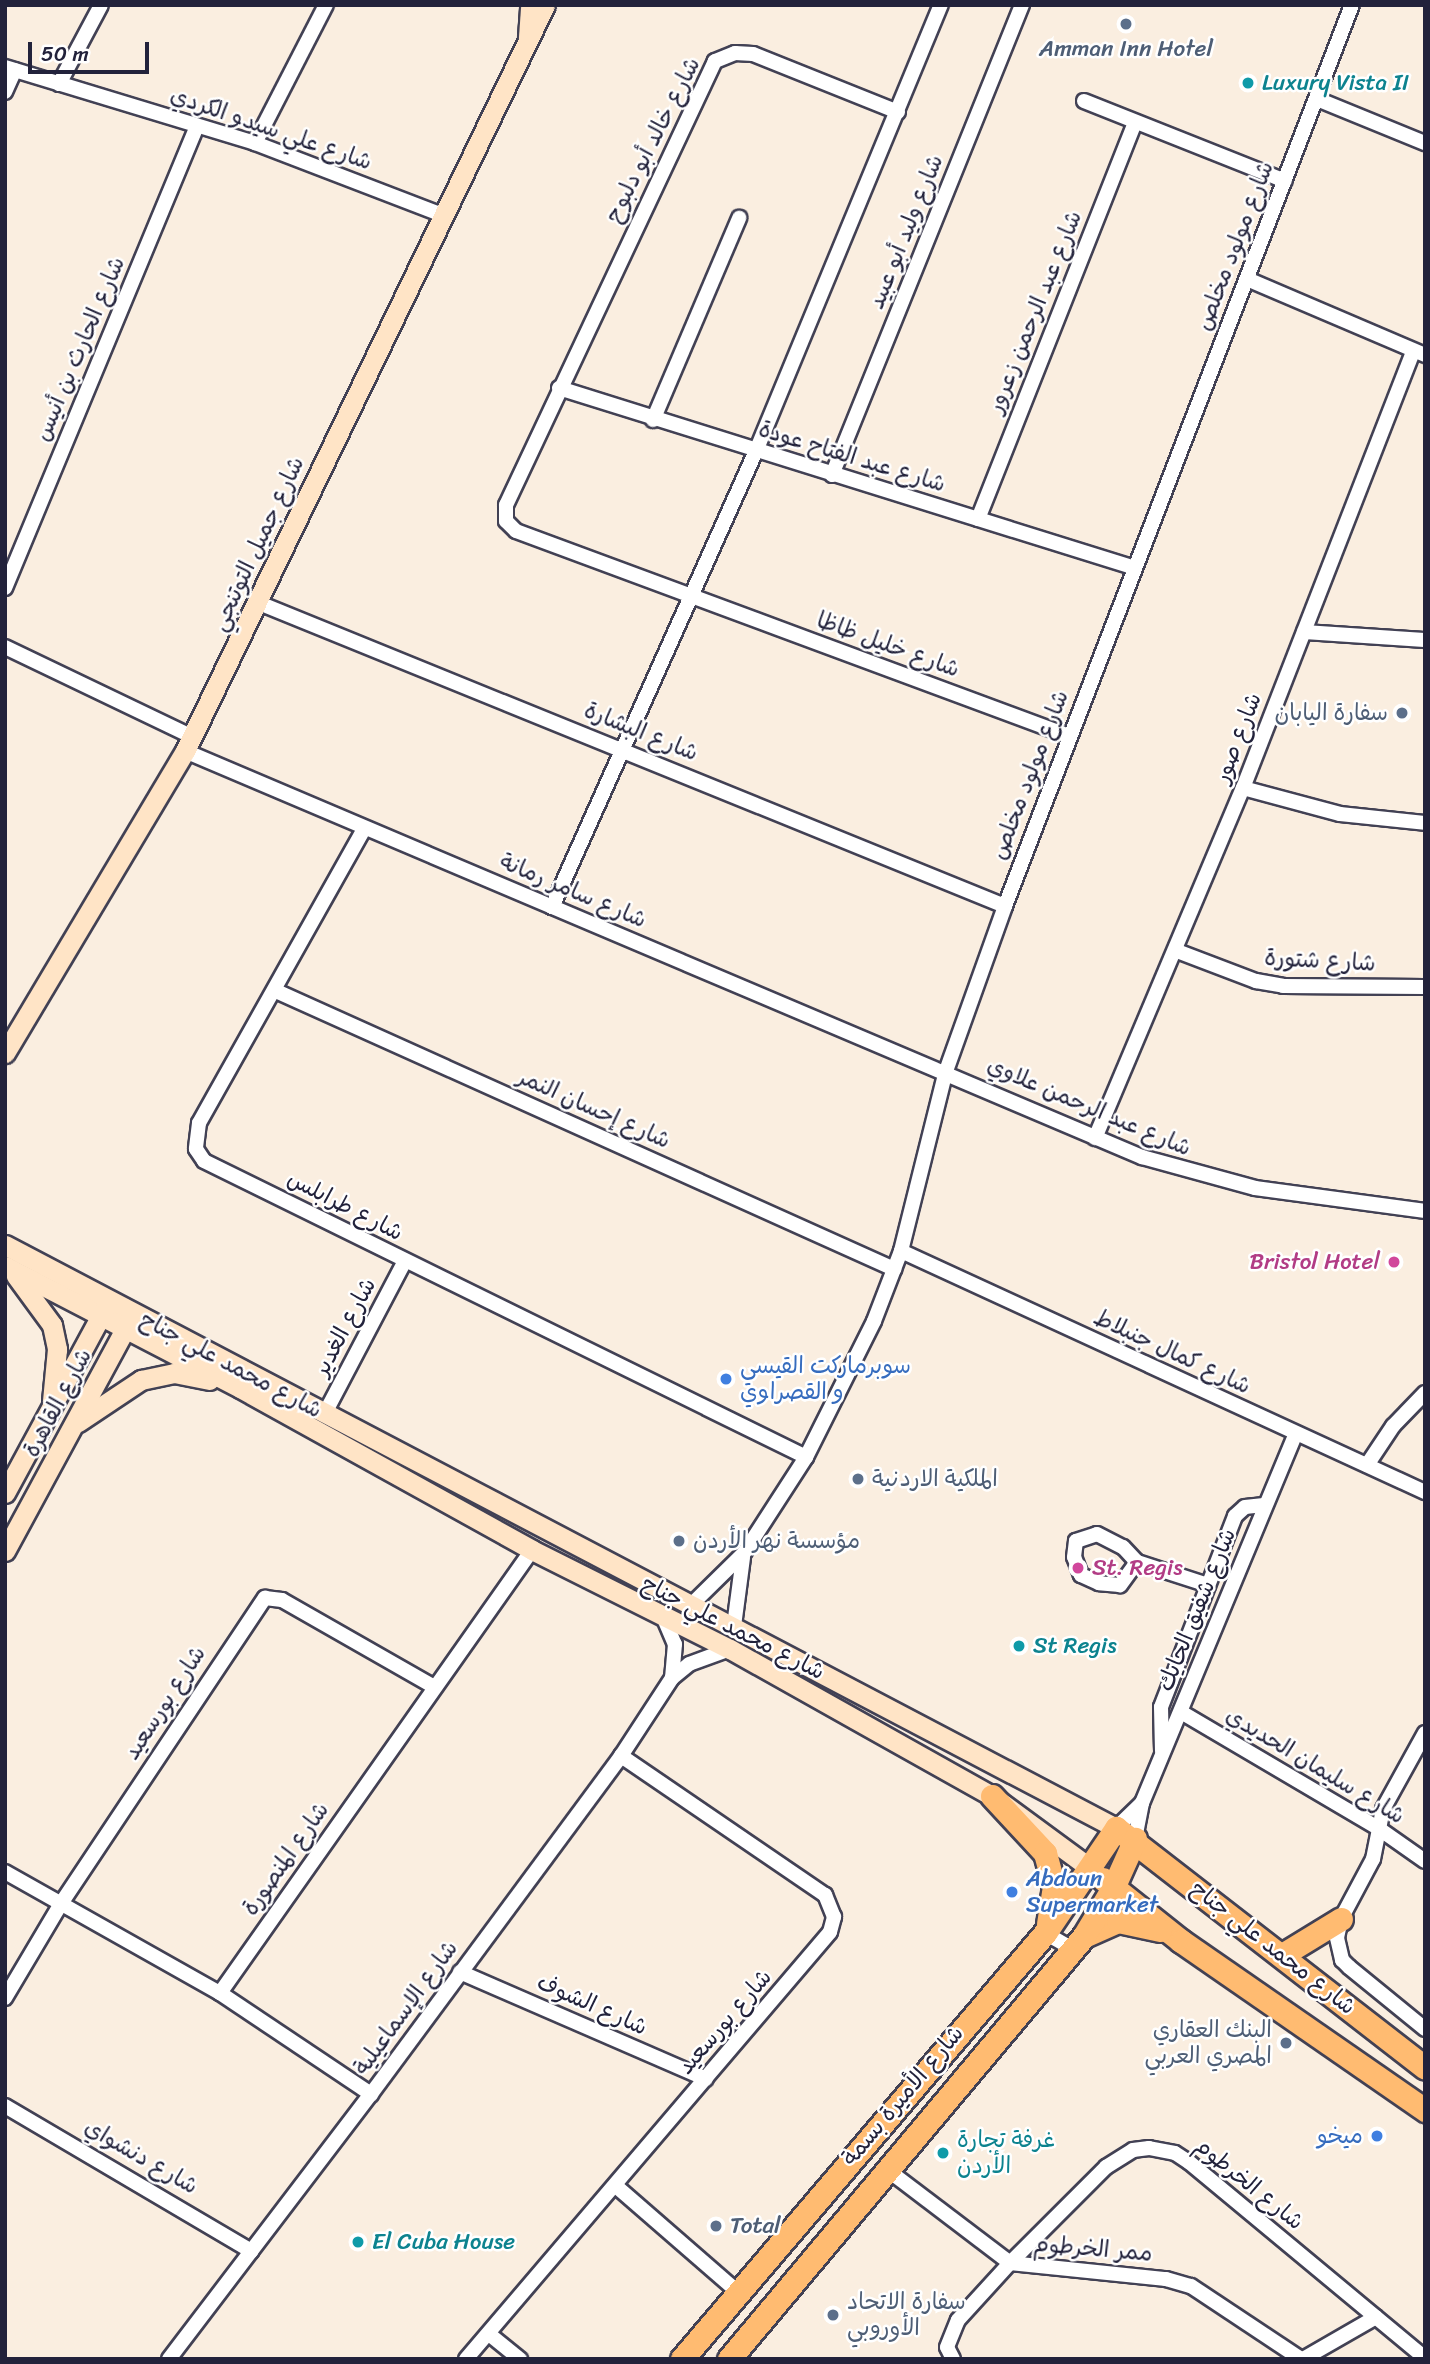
<!DOCTYPE html>
<html>
<head>
<meta charset="utf-8">
<style>
  body { margin:0 }
  #map { position:relative; width:1430px; height:2364px; overflow:hidden; background:#faeee0; font-family:Sriracha,"Playpen Sans Arabic",sans-serif }
  div>[style] { position:absolute }
  .roads { filter:drop-shadow(2px 0 #424154) drop-shadow(-2px 0 #424154) drop-shadow(0 2px #424154) drop-shadow(0 -2px #424154) }
  .street>* { height:14px; margin:-7px; padding:0 7px; transform-origin:7px; border-radius:7px; background:#fff }
  .secondary>* { height:19px; margin:-9.5px; padding:0 9.5px; transform-origin:9.5px; border-radius:9.5px; background:#ffe4c6 }
  .primary>* { height:23px; margin:-11.5px; padding:0 11.5px; transform-origin:11.5px; border-radius:11.5px; background:#ffbb71 }
  .dots>* { width:19px; height:19px; translate:-50% -50%; box-sizing:border-box; border:4px solid #fff; border-radius:50% }
  span { translate:-50% -50%; white-space:nowrap; text-align:center; line-height:1.15; -webkit-text-stroke:5px #fff; paint-order:stroke }
  .service-label { font-size:23px; color:#4e5e75 }
  .right { translate:-100% -50%; text-align:right }
  .left { translate:0 -50%; text-align:left }
  .culture-label { font-size:23px; color:#0d838f }
  .street-label { font-size:23px; color:#22223b }
  .hotel-label { font-size:23px; color:#b23c85 }
  .shop-label { font-size:23px; color:#366cbe }
  .frame { position:absolute; inset:0; border:7px solid #22223b; pointer-events:none }
  .scale { position:absolute; left:28px; top:42px; width:121px; height:32px; box-sizing:border-box; border:4px solid #22223b; border-top:0; padding-left:9px; font-size:21px; line-height:24px; white-space:nowrap; color:#22223b; -webkit-text-stroke:5px #fff; paint-order:stroke }
</style>
</head>
<body>
<div id="map">
  <div class="roads">
    <div class="street">
      <div style="left:5px;top:67px;width:261px;rotate:16.9deg"></div>
      <div style="left:255px;top:143px;width:198px;rotate:21deg"></div>
      <div style="left:59px;top:84px;width:89px;rotate:-62deg"></div>
      <div style="left:5px;top:92px;width:24px;rotate:-66deg"></div>
      <div style="left:1317px;top:99px;width:117px;rotate:22.2deg"></div>
      <div style="left:1084px;top:101px;width:216px;rotate:21.7deg"></div>
      <div style="left:898px;top:112px;width:156px;rotate:-158.2deg"></div>
      <div style="left:753px;top:54px;width:18px;rotate:-177deg"></div>
      <div style="left:735px;top:53px;width:22px;rotate:158deg"></div>
      <div style="left:715px;top:61px;width:491px;rotate:115.2deg"></div>
      <div style="left:506px;top:505px;width:16px;rotate:90deg"></div>
      <div style="left:506px;top:521px;width:14px;rotate:45deg"></div>
      <div style="left:516px;top:531px;width:590px;rotate:20.34deg"></div>
      <div style="left:255px;top:143px;width:155px;rotate:-62.8deg"></div>
      <div style="left:1247px;top:279px;width:194px;rotate:23.1deg"></div>
      <div style="left:559px;top:388px;width:600px;rotate:17.35deg"></div>
      <div style="left:653px;top:420px;width:220px;rotate:-66.9deg"></div>
      <div style="left:832px;top:475px;width:507px;rotate:-67.99deg"></div>
      <div style="left:978px;top:519px;width:427px;rotate:-68.4deg"></div>
      <div style="left:5px;top:588px;width:500px;rotate:-67.43deg"></div>
      <div style="left:259px;top:603px;width:805px;rotate:22.11deg"></div>
      <div style="left:1304px;top:632px;width:121px;rotate:3.8deg"></div>
      <div style="left:5px;top:647px;width:206px;rotate:25.6deg"></div>
      <div style="left:185px;top:751px;width:1040px;rotate:22.99deg"></div>
      <div style="left:1142px;top:1157px;width:117px;rotate:15.3deg"></div>
      <div style="left:1255px;top:1188px;width:172px;rotate:7.7deg"></div>
      <div style="left:1243px;top:788px;width:100px;rotate:15deg"></div>
      <div style="left:1340px;top:814px;width:85px;rotate:6deg"></div>
      <div style="left:364px;top:829px;width:337px;rotate:119.3deg"></div>
      <div style="left:199px;top:1123px;width:26px;rotate:97deg"></div>
      <div style="left:196px;top:1149px;width:14px;rotate:56deg"></div>
      <div style="left:204px;top:1161px;width:671px;rotate:26.18deg"></div>
      <div style="left:552px;top:907px;width:500px;rotate:-65.9deg"></div>
      <div style="left:756px;top:451px;width:483px;rotate:-67.5deg"></div>
      <div style="left:1177px;top:951px;width:85px;rotate:20.8deg"></div>
      <div style="left:1256px;top:981px;width:27px;rotate:10deg"></div>
      <div style="left:1283px;top:986px;width:142px;rotate:0.4deg"></div>
      <div style="left:276px;top:991px;width:678px;rotate:24.22deg"></div>
      <div style="left:1095px;top:1138px;width:380px;rotate:-67.1deg"></div>
      <div style="left:1243px;top:788px;width:469px;rotate:-68.7deg"></div>
      <div style="left:901px;top:1251px;width:577px;rotate:24.7deg"></div>
      <div style="left:324px;top:1415px;width:174px;rotate:-62.3deg"></div>
      <div style="left:1367px;top:1465px;width:47px;rotate:-56.3deg"></div>
      <div style="left:1393px;top:1426px;width:46px;rotate:-45.9deg"></div>
      <div style="left:1137px;top:1562px;width:29px;rotate:126deg"></div>
      <div style="left:1120px;top:1585px;width:21px;rotate:-175deg"></div>
      <div style="left:1099px;top:1583px;width:20px;rotate:-156deg"></div>
      <div style="left:1081px;top:1575px;width:19px;rotate:-111deg"></div>
      <div style="left:1074px;top:1557px;width:16px;rotate:-83deg"></div>
      <div style="left:1076px;top:1541px;width:22px;rotate:-18deg"></div>
      <div style="left:1097px;top:1534px;width:29px;rotate:27deg"></div>
      <div style="left:1123px;top:1547px;width:21px;rotate:47deg"></div>
      <div style="left:1137px;top:1562px;width:75px;rotate:17.9deg"></div>
      <div style="left:689px;top:1607px;width:77px;rotate:-44.5deg"></div>
      <div style="left:744px;top:1553px;width:114px;rotate:-57.1deg"></div>
      <div style="left:806px;top:1457px;width:152px;rotate:-63.4deg"></div>
      <div style="left:874px;top:1321px;width:75px;rotate:-68.9deg"></div>
      <div style="left:901px;top:1251px;width:186px;rotate:-76deg"></div>
      <div style="left:946px;top:1071px;width:175px;rotate:-70.3deg"></div>
      <div style="left:1005px;top:906px;width:966px;rotate:-68.94deg"></div>
      <div style="left:662px;top:1614px;width:33px;rotate:67deg"></div>
      <div style="left:675px;top:1644px;width:34px;rotate:95deg"></div>
      <div style="left:734px;top:1626px;width:69px;rotate:-82.5deg"></div>
      <div style="left:1181px;top:1712px;width:229px;rotate:30.5deg"></div>
      <div style="left:1378px;top:1828px;width:57px;rotate:35.1deg"></div>
      <div style="left:1425px;top:1733px;width:87px;rotate:118.9deg"></div>
      <div style="left:1383px;top:1809px;width:51px;rotate:101.3deg"></div>
      <div style="left:1373px;top:1859px;width:68px;rotate:118.1deg"></div>
      <div style="left:1341px;top:1919px;width:19px;rotate:102deg"></div>
      <div style="left:1337px;top:1938px;width:23px;rotate:77deg"></div>
      <div style="left:1342px;top:1960px;width:10px;rotate:45deg"></div>
      <div style="left:1349px;top:1967px;width:98px;rotate:39.2deg"></div>
      <div style="left:1162px;top:1751px;width:44px;rotate:-91.3deg"></div>
      <div style="left:1161px;top:1707px;width:205px;rotate:-68.8deg"></div>
      <div style="left:1235px;top:1516px;width:13px;rotate:-42deg"></div>
      <div style="left:1245px;top:1507px;width:19px;rotate:-6deg"></div>
      <div style="left:1116px;top:1828px;width:36px;rotate:-44deg"></div>
      <div style="left:1135px;top:1839px;width:37px;rotate:-79deg"></div>
      <div style="left:1142px;top:1803px;width:399px;rotate:-67.4deg"></div>
      <div style="left:5px;top:1872px;width:247px;rotate:29.4deg"></div>
      <div style="left:220px;top:1993px;width:542px;rotate:-54.84deg"></div>
      <div style="left:1045px;top:1933px;width:30px;rotate:30deg"></div>
      <div style="left:460px;top:1972px;width:268px;rotate:23.5deg"></div>
      <div style="left:220px;top:1993px;width:182px;rotate:33.8deg"></div>
      <div style="left:5px;top:1998px;width:112px;rotate:-59.3deg"></div>
      <div style="left:62px;top:1902px;width:366px;rotate:-56.3deg"></div>
      <div style="left:265px;top:1598px;width:17px;rotate:7deg"></div>
      <div style="left:282px;top:1600px;width:174px;rotate:29.7deg"></div>
      <div style="left:5px;top:2106px;width:286px;rotate:30.5deg"></div>
      <div style="left:889px;top:2171px;width:152px;rotate:37.2deg"></div>
      <div style="left:1010px;top:2263px;width:157px;rotate:5.9deg"></div>
      <div style="left:1166px;top:2279px;width:26px;rotate:16deg"></div>
      <div style="left:1191px;top:2286px;width:132px;rotate:33.6deg"></div>
      <div style="left:617px;top:2187px;width:160px;rotate:41deg"></div>
      <div style="left:489px;top:2334px;width:40px;rotate:39deg"></div>
      <div style="left:169px;top:2359px;width:333px;rotate:-52.7deg"></div>
      <div style="left:371px;top:2094px;width:420px;rotate:-53.5deg"></div>
      <div style="left:621px;top:1756px;width:93px;rotate:-56.8deg"></div>
      <div style="left:672px;top:1678px;width:22px;rotate:-39deg"></div>
      <div style="left:689px;top:1664px;width:44px;rotate:-20.1deg"></div>
      <div style="left:466px;top:2359px;width:561px;rotate:-49.55deg"></div>
      <div style="left:830px;top:1932px;width:16px;rotate:-75deg"></div>
      <div style="left:834px;top:1917px;width:24px;rotate:-112deg"></div>
      <div style="left:825px;top:1895px;width:247px;rotate:-145.7deg"></div>
      <div style="left:953px;top:2359px;width:13px;rotate:-117deg"></div>
      <div style="left:947px;top:2347px;width:29px;rotate:-68deg"></div>
      <div style="left:958px;top:2320px;width:77px;rotate:-47.6deg"></div>
      <div style="left:1010px;top:2263px;width:136px;rotate:-45deg"></div>
      <div style="left:1106px;top:2167px;width:32px;rotate:-32deg"></div>
      <div style="left:1133px;top:2150px;width:16px;rotate:-7deg"></div>
      <div style="left:1149px;top:2148px;width:26px;rotate:11deg"></div>
      <div style="left:1175px;top:2153px;width:17px;rotate:33deg"></div>
      <div style="left:1189px;top:2162px;width:307px;rotate:39.7deg"></div>
      <div style="left:1303px;top:2359px;width:84px;rotate:-29.9deg"></div>
    </div>
    <div class="secondary">
      <div style="left:528px;top:37px;width:32px;rotate:-86deg"></div>
      <div style="left:5px;top:1053px;width:352px;rotate:-59.2deg"></div>
      <div style="left:185px;top:751px;width:828px;rotate:-64.24deg"></div>
      <div style="left:5px;top:1245px;width:1255px;rotate:27.69deg"></div>
      <div style="left:5px;top:1266px;width:265px;rotate:27.4deg"></div>
      <div style="left:240px;top:1388px;width:334px;rotate:29deg"></div>
      <div style="left:532px;top:1550px;width:221px;rotate:26.6deg"></div>
      <div style="left:730px;top:1649px;width:300px;rotate:29.3deg"></div>
      <div style="left:992px;top:1796px;width:122px;rotate:36.3deg"></div>
      <div style="left:16px;top:1276px;width:61px;rotate:53.7deg"></div>
      <div style="left:52px;top:1325px;width:25px;rotate:78deg"></div>
      <div style="left:57px;top:1349px;width:52px;rotate:95.5deg"></div>
      <div style="left:78px;top:1422px;width:76px;rotate:-33.7deg"></div>
      <div style="left:141px;top:1380px;width:34px;rotate:-12deg"></div>
      <div style="left:174px;top:1373px;width:36px;rotate:11deg"></div>
      <div style="left:5px;top:1493px;width:213px;rotate:-61.6deg"></div>
      <div style="left:5px;top:1551px;width:265px;rotate:-61.6deg"></div>
    </div>
    <div class="primary">
      <div style="left:992px;top:1796px;width:78px;rotate:47.1deg"></div>
      <div style="left:1045px;top:1853px;width:34px;rotate:75deg"></div>
      <div style="left:1054px;top:1886px;width:38px;rotate:99deg"></div>
      <div style="left:1103px;top:1879px;width:100px;rotate:38.5deg"></div>
      <div style="left:1181px;top:1941px;width:297px;rotate:34.7deg"></div>
      <div style="left:1084px;top:1936px;width:37px;rotate:-24deg"></div>
      <div style="left:1118px;top:1921px;width:43px;rotate:12.1deg"></div>
      <div style="left:1282px;top:1955px;width:69px;rotate:-31.4deg"></div>
      <div style="left:682px;top:2359px;width:560px;rotate:-49.57deg"></div>
      <div style="left:1045px;top:1933px;width:127px;rotate:-55.9deg"></div>
      <div style="left:1116px;top:1828px;width:391px;rotate:37.8deg"></div>
      <div style="left:729px;top:2359px;width:552px;rotate:-50deg"></div>
      <div style="left:1084px;top:1936px;width:56px;rotate:-58.9deg"></div>
      <div style="left:1113px;top:1888px;width:54px;rotate:-65.8deg"></div>
    </div>
  </div>
  <div class="dots">
    <div style="left:1126px;top:24px;background:#5c6f8a"></div>
    <div style="left:1248px;top:83px;background:#0f9aa8"></div>
    <div style="left:1402px;top:713px;background:#5c6f8a"></div>
    <div style="left:1394px;top:1262px;background:#d1479c"></div>
    <div style="left:726px;top:1379px;background:#3f7fe0"></div>
    <div style="left:858px;top:1479px;background:#5c6f8a"></div>
    <div style="left:679px;top:1541px;background:#5c6f8a"></div>
    <div style="left:1078px;top:1568px;background:#d1479c"></div>
    <div style="left:1019px;top:1646px;background:#0f9aa8"></div>
    <div style="left:1012px;top:1892px;background:#3f7fe0"></div>
    <div style="left:1286px;top:2043px;background:#5c6f8a"></div>
    <div style="left:1377px;top:2136px;background:#3f7fe0"></div>
    <div style="left:943px;top:2153px;background:#0f9aa8"></div>
    <div style="left:716px;top:2226px;background:#5c6f8a"></div>
    <div style="left:358px;top:2242px;background:#0f9aa8"></div>
    <div style="left:833px;top:2315px;background:#5c6f8a"></div>
  </div>
  <div class="service-label">
    <span style="left:1126px;top:49px">Amman Inn Hotel</span>
    <span class="right" style="left:1388px;top:713px">سفارة اليابان</span>
    <span class="left" style="left:872px;top:1479px">الملكية الاردنية</span>
    <span class="left" style="left:693px;top:1541px">مؤسسة نهر الأردن</span>
    <span class="right" style="left:1272px;top:2043px">البنك العقاري<br>المصري العربي</span>
    <span class="left" style="left:730px;top:2226px">Total</span>
    <span class="left" style="left:847px;top:2315px">سفارة الاتحاد<br>الأوروبي</span>
  </div>
  <div class="culture-label">
    <span class="left" style="left:1262px;top:83px">Luxury Vista II</span>
    <span class="left" style="left:1033px;top:1646px">St Regis</span>
    <span class="left" style="left:957px;top:2153px">غرفة تجارة<br>الأردن</span>
    <span class="left" style="left:372px;top:2242px">El Cuba House</span>
  </div>
  <div class="street-label">
    <span style="left:271px;top:129px;rotate:19deg">شارع علي سيدو الكردي</span>
    <span style="left:653px;top:140px;rotate:-63deg">شارع خالد أبو دلبوح</span>
    <span style="left:906px;top:232px;rotate:-68deg">شارع وليد أبو عبيد</span>
    <span style="left:1235px;top:246px;rotate:-69deg">شارع مولود مخلص</span>
    <span style="left:1035px;top:312px;rotate:-68deg">شارع عبد الرحمن زعرور</span>
    <span style="left:80px;top:349px;rotate:-67deg">شارع الحارث بن أنيس</span>
    <span style="left:852px;top:457px;rotate:17deg">شارع عبد الفتاح عودة</span>
    <span style="left:258px;top:544px;rotate:-65deg">شارع جميل التوتنجي</span>
    <span style="left:888px;top:645px;rotate:20deg">شارع خليل ظاظا</span>
    <span style="left:641px;top:732px;rotate:22deg">شارع البشارة</span>
    <span style="left:1238px;top:738px;rotate:-69deg">شارع صور</span>
    <span style="left:1030px;top:775px;rotate:-69deg">شارع مولود مخلص</span>
    <span style="left:573px;top:891px;rotate:23deg">شارع سامر رمانة</span>
    <span style="left:1320px;top:961px;rotate:3deg">شارع شتورة</span>
    <span style="left:1089px;top:1107px;rotate:23deg">شارع عبد الرحمن علاوي</span>
    <span style="left:594px;top:1109px;rotate:24deg">شارع إحسان النمر</span>
    <span style="left:345px;top:1206px;rotate:27deg">شارع طرابلس</span>
    <span style="left:345px;top:1327px;rotate:-62deg">شارع الغدير</span>
    <span style="left:1172px;top:1352px;rotate:25deg">شارع كمال جنبلاط</span>
    <span style="left:231px;top:1365px;rotate:28deg">شارع محمد علي جناح</span>
    <span style="left:58px;top:1403px;rotate:-62deg">شارع القاهرة</span>
    <span style="left:1197px;top:1610px;rotate:-68deg">شارع شفيق الحايك</span>
    <span style="left:733px;top:1628px;rotate:27deg">شارع محمد علي جناح</span>
    <span style="left:165px;top:1703px;rotate:-57deg">شارع بورسعيد</span>
    <span style="left:1315px;top:1766px;rotate:31deg">شارع سليمان الحديدي</span>
    <span style="left:286px;top:1859px;rotate:-55deg">شارع المنصورة</span>
    <span style="left:1273px;top:1948px;rotate:38deg">شارع محمد علي جناح</span>
    <span style="left:592px;top:2005px;rotate:24deg">شارع الشوف</span>
    <span style="left:406px;top:2008px;rotate:-54deg">شارع الإسماعيلية</span>
    <span style="left:725px;top:2022px;rotate:-49deg">شارع بورسعيد</span>
    <span style="left:903px;top:2096px;rotate:-50deg">شارع الأميرة بسمة</span>
    <span style="left:141px;top:2157px;rotate:30deg">شارع دنشواي</span>
    <span style="left:1249px;top:2184px;rotate:39deg">شارع الخرطوم</span>
    <span style="left:1093px;top:2249px;rotate:5deg">ممر الخرطوم</span>
  </div>
  <div class="hotel-label">
    <span class="right" style="left:1380px;top:1262px">Bristol Hotel</span>
    <span class="left" style="left:1092px;top:1568px">St. Regis</span>
  </div>
  <div class="shop-label">
    <span class="left" style="left:740px;top:1379px">سوبرماركت القيسي<br>و القصراوي</span>
    <span class="left" style="left:1026px;top:1892px">Abdoun<br>Supermarket</span>
    <span class="right" style="left:1363px;top:2136px">ميخو</span>
  </div>
  <div class="frame"></div>
  <div class="scale">50 m</div>
</div>
</body>
</html>
